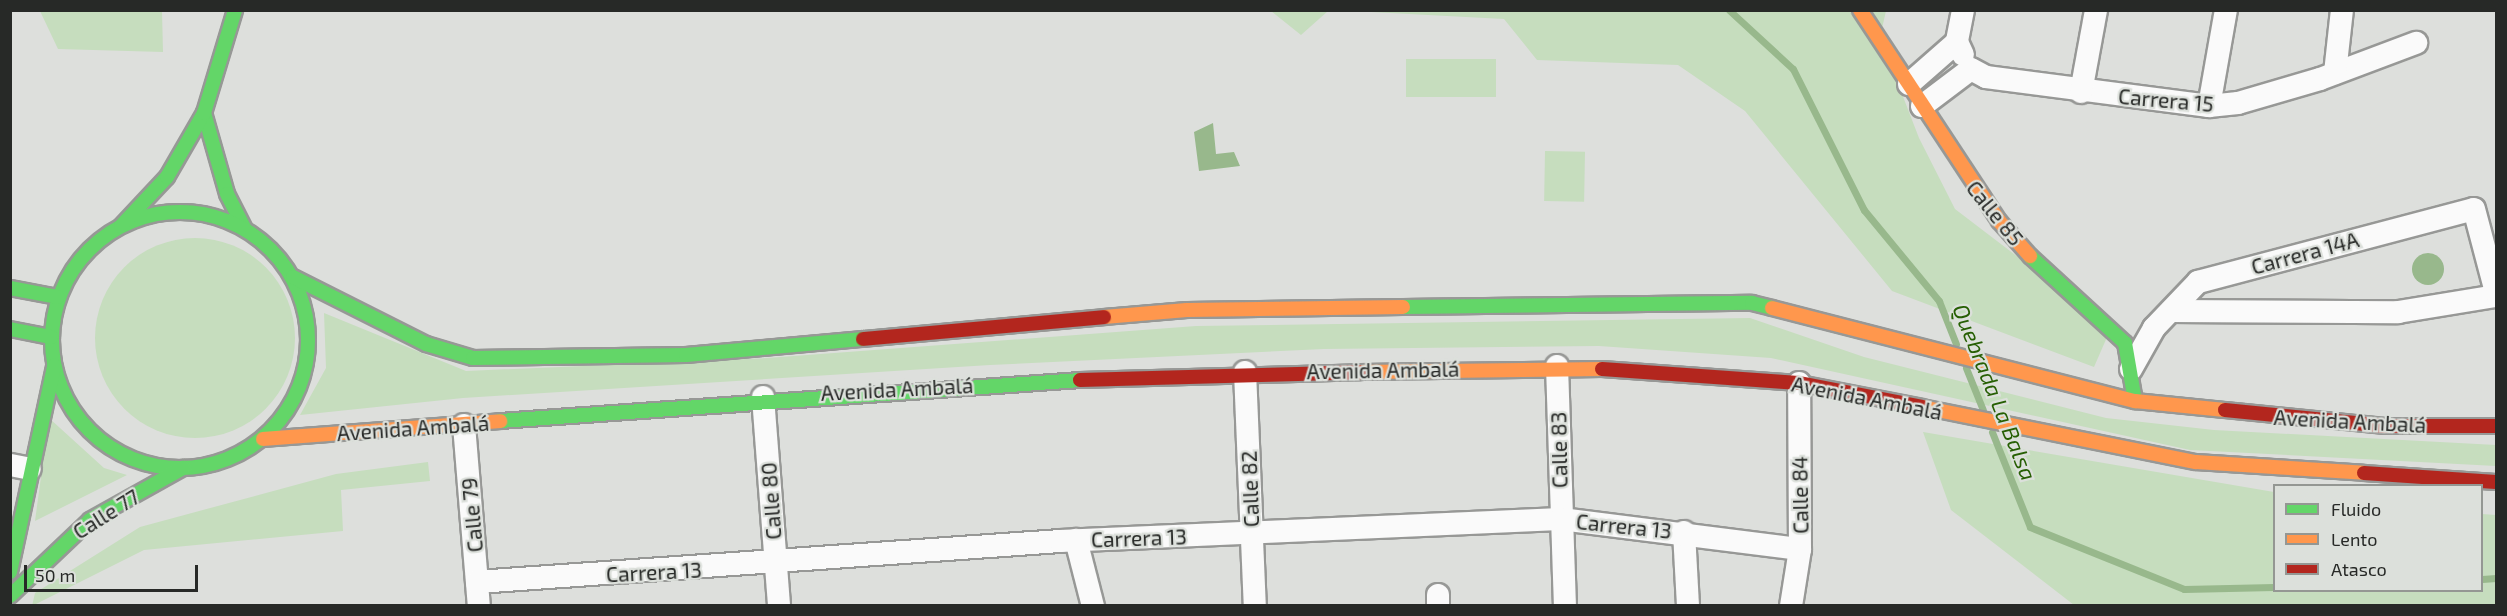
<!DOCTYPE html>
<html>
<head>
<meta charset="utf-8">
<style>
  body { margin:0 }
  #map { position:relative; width:2507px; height:616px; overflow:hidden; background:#dddfdc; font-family:"Exo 2",sans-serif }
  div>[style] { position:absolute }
  .green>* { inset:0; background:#c6ddbe; transform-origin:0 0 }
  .round { border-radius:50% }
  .water>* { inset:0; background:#98b88c }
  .stream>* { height:7px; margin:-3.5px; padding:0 3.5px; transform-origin:3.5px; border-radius:3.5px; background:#98b88c }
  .roads { filter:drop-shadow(2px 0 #979896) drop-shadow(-2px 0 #979896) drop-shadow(0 2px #979896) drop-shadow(0 -2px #979896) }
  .street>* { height:22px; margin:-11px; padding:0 11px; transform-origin:11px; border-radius:11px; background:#fafafa }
  .fast>* { height:14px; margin:-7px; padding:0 7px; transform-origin:7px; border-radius:7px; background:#63d668 }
  .fast>.ring { margin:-7px; padding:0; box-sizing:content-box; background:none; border:14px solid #63d668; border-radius:50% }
  .slow>* { height:14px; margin:-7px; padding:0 7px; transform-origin:7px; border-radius:7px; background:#ff974d }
  .jam>* { height:14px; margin:-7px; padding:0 7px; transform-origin:7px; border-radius:7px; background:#b3261e }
  span { translate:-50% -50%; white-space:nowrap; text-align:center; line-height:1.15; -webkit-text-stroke:4.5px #dce0db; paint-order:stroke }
  .street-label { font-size:21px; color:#272927 }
  .water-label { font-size:22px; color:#265f03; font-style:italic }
  .frame { position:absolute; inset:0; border:12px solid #272927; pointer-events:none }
  .legend { position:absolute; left:2273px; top:484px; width:210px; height:108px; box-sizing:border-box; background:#dce0db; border:2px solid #949793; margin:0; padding:8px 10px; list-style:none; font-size:18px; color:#272927 }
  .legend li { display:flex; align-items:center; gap:12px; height:30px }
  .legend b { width:30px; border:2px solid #949793 }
  .scale { position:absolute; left:24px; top:565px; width:174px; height:27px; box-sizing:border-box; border:3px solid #272927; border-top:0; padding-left:8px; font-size:18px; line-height:21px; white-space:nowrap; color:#272927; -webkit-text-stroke:4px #dce0db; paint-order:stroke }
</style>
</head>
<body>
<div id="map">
  <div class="green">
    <div style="clip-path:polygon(40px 11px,162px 11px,163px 52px,58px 49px)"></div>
    <div style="clip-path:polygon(1271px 11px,1328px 11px,1301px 35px)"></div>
    <div style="clip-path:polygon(1352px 11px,1886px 11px,1880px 37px,1919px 138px,1955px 209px,2111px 328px,2094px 367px,1892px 291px,1745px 111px,1678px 65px,1537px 60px,1504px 19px)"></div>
    <div style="left:1406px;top:59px;width:90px;height:38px"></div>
    <div style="left:1545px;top:151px;width:40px;height:50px;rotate:1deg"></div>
    <div class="round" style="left:95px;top:238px;width:200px;height:200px"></div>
    <div style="clip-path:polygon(324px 313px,466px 371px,767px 358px,1196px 326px,1750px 318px,1864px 357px,2106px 418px,2214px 430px,2496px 445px,2496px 466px,2190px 450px,1771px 358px,1599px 346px,1324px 349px,990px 365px,463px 398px,300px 415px,326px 368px)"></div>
    <div style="clip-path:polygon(49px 418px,104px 468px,127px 475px,35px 521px)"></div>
    <div style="clip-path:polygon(1923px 432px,2274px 492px,2274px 590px,2482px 590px,2482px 514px,2496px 515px,2496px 605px,2074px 605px,1951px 510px)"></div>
    <div style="clip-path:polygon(428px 462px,430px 481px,341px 490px,343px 531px,144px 550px,32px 606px,35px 593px,140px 527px,336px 474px)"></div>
  </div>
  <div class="water">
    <div style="clip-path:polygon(1213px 123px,1216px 154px,1234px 152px,1240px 166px,1199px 171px,1194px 132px)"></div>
    <div class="round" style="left:2412px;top:253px;width:32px;height:32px"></div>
  </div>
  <div class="stream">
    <div style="left:1729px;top:10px;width:87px;rotate:42.7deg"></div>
    <div style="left:1793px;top:69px;width:158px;rotate:63.3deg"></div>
    <div style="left:1864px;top:210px;width:118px;rotate:50.5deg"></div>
    <div style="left:1939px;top:301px;width:46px;rotate:68.4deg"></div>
    <div style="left:1966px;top:368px;width:45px;rotate:68deg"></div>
    <div style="left:1992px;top:432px;width:102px;rotate:68.2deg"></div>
    <div style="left:2030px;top:527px;width:166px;rotate:21.9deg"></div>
    <div style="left:2184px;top:589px;width:90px;rotate:-1.3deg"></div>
    <div style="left:2482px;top:579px;width:14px;rotate:-4deg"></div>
  </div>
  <div class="roads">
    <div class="street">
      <div style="left:1963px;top:10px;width:33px;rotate:101deg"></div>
      <div style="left:1957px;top:42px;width:14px;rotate:65deg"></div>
      <div style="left:1971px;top:69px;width:17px;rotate:28deg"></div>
      <div style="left:1986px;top:77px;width:225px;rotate:7.4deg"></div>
      <div style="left:2209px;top:106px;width:29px;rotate:-6deg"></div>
      <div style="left:2238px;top:103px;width:85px;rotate:-16.3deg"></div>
      <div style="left:2320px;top:79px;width:103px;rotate:-20.6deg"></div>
      <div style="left:2335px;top:73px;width:63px;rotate:-83.7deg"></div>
      <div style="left:1909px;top:84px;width:64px;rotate:-41.2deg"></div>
      <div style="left:2081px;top:92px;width:83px;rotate:-79.6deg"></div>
      <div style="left:1922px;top:106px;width:61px;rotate:-37.1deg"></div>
      <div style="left:2209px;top:106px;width:97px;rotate:-80deg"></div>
      <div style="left:2171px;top:311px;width:227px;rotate:0.3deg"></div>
      <div style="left:2398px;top:312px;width:99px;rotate:-9.3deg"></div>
      <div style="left:1557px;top:366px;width:240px;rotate:88.1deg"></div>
      <div style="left:2131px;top:369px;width:47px;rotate:-60.7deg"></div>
      <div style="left:2154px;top:328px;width:64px;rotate:-46.3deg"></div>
      <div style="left:2198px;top:282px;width:285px;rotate:-14.8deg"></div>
      <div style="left:2474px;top:209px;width:86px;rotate:75.2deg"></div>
      <div style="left:1245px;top:372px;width:234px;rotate:87.6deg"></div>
      <div style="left:763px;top:397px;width:210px;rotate:85.6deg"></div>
      <div style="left:464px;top:425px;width:182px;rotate:85.3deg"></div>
      <div style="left:10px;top:465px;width:20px;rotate:11deg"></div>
      <div style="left:1684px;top:532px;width:74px;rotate:86.9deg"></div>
      <div style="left:1076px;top:540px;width:68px;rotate:75.6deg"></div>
      <div style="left:477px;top:582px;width:584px;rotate:-4.02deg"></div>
      <div style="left:1060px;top:541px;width:501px;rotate:-2.51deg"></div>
      <div style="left:1561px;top:519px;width:241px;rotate:7.2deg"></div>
      <div style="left:1438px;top:595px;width:11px;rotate:90deg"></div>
      <div style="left:1791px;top:606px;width:58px;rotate:-81deg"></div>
      <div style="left:1800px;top:549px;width:166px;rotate:-90.3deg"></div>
    </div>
    <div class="fast">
      <div style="left:204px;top:113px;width:84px;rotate:74.1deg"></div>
      <div style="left:227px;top:194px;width:38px;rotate:63deg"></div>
      <div class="ring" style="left:52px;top:212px;width:242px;height:242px"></div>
      <div style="left:121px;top:226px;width:67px;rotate:-46.8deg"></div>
      <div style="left:167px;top:177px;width:74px;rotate:-60deg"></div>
      <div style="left:204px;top:113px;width:108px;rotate:-73.2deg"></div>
      <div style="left:2030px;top:256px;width:129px;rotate:42.5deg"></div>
      <div style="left:2125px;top:343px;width:59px;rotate:80.2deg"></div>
      <div style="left:293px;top:277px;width:149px;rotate:26.7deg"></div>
      <div style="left:426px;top:344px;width:49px;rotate:16.6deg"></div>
      <div style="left:473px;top:358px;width:213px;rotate:-0.8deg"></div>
      <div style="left:686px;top:355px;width:178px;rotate:-5.2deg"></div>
      <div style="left:10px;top:288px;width:49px;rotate:10.6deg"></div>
      <div style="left:1403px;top:307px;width:349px;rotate:-0.7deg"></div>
      <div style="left:1752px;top:303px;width:21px;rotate:14deg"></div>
      <div style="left:10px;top:329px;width:42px;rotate:11deg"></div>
      <div style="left:500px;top:421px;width:581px;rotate:-4.04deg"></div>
      <div style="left:10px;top:572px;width:211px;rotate:-77.9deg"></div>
      <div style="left:10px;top:596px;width:110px;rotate:-43.5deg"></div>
      <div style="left:90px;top:520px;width:107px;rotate:-29.2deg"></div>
    </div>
    <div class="slow">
      <div style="left:1860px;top:10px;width:253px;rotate:56.6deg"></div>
      <div style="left:1999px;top:221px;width:47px;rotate:48.5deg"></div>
      <div style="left:1772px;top:308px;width:375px;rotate:14.4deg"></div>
      <div style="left:2135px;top:401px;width:90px;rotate:5.7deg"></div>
      <div style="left:1104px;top:317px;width:83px;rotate:-4.8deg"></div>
      <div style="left:1187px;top:310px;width:216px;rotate:-0.8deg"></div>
      <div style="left:1361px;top:372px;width:241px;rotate:-0.7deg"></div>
      <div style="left:1922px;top:407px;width:279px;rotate:11.4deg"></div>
      <div style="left:2196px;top:462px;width:168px;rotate:3.7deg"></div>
      <div style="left:263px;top:439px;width:238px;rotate:-4.3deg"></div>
    </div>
    <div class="jam">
      <div style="left:863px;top:339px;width:242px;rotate:-5.2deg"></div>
      <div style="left:1602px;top:369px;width:197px;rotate:4.1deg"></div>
      <div style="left:1799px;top:383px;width:125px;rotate:11deg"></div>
      <div style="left:1080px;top:380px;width:281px;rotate:-1.6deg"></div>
      <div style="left:2225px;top:410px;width:161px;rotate:5.7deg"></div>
      <div style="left:2385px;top:426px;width:111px"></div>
      <div style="left:2364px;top:473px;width:132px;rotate:3.9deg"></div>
    </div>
  </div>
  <div class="street-label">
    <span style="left:2166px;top:100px;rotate:5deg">Carrera 15</span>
    <span style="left:1995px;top:213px;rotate:51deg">Calle 85</span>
    <span style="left:2305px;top:253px;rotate:-15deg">Carrera 14A</span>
    <span style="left:1383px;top:370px;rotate:-1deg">Avenida Ambalá</span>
    <span style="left:897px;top:389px;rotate:-3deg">Avenida Ambalá</span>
    <span style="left:1867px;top:398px;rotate:11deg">Avenida Ambalá</span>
    <span style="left:2350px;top:421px;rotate:3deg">Avenida Ambalá</span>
    <span style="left:413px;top:428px;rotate:-4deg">Avenida Ambalá</span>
    <span style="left:1559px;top:450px;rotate:-91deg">Calle 83</span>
    <span style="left:1250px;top:489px;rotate:-92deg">Calle 82</span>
    <span style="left:1800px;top:495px;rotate:-91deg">Calle 84</span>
    <span style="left:771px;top:501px;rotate:-94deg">Calle 80</span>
    <span style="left:106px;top:514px;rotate:-32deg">Calle 77</span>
    <span style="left:472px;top:515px;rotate:-95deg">Calle 79</span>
    <span style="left:1624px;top:526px;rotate:6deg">Carrera 13</span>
    <span style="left:1139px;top:538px;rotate:-2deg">Carrera 13</span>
    <span style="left:654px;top:572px;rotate:-3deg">Carrera 13</span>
  </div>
  <div class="water-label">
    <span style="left:1995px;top:392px;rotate:68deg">Quebrada La Balsa</span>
  </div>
  <div class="frame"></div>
  <ul class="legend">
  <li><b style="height:8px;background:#63d668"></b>Fluido</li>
  <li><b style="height:8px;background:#ff974d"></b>Lento</li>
  <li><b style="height:8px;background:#b3261e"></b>Atasco</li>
  </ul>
  <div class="scale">50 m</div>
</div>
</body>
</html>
